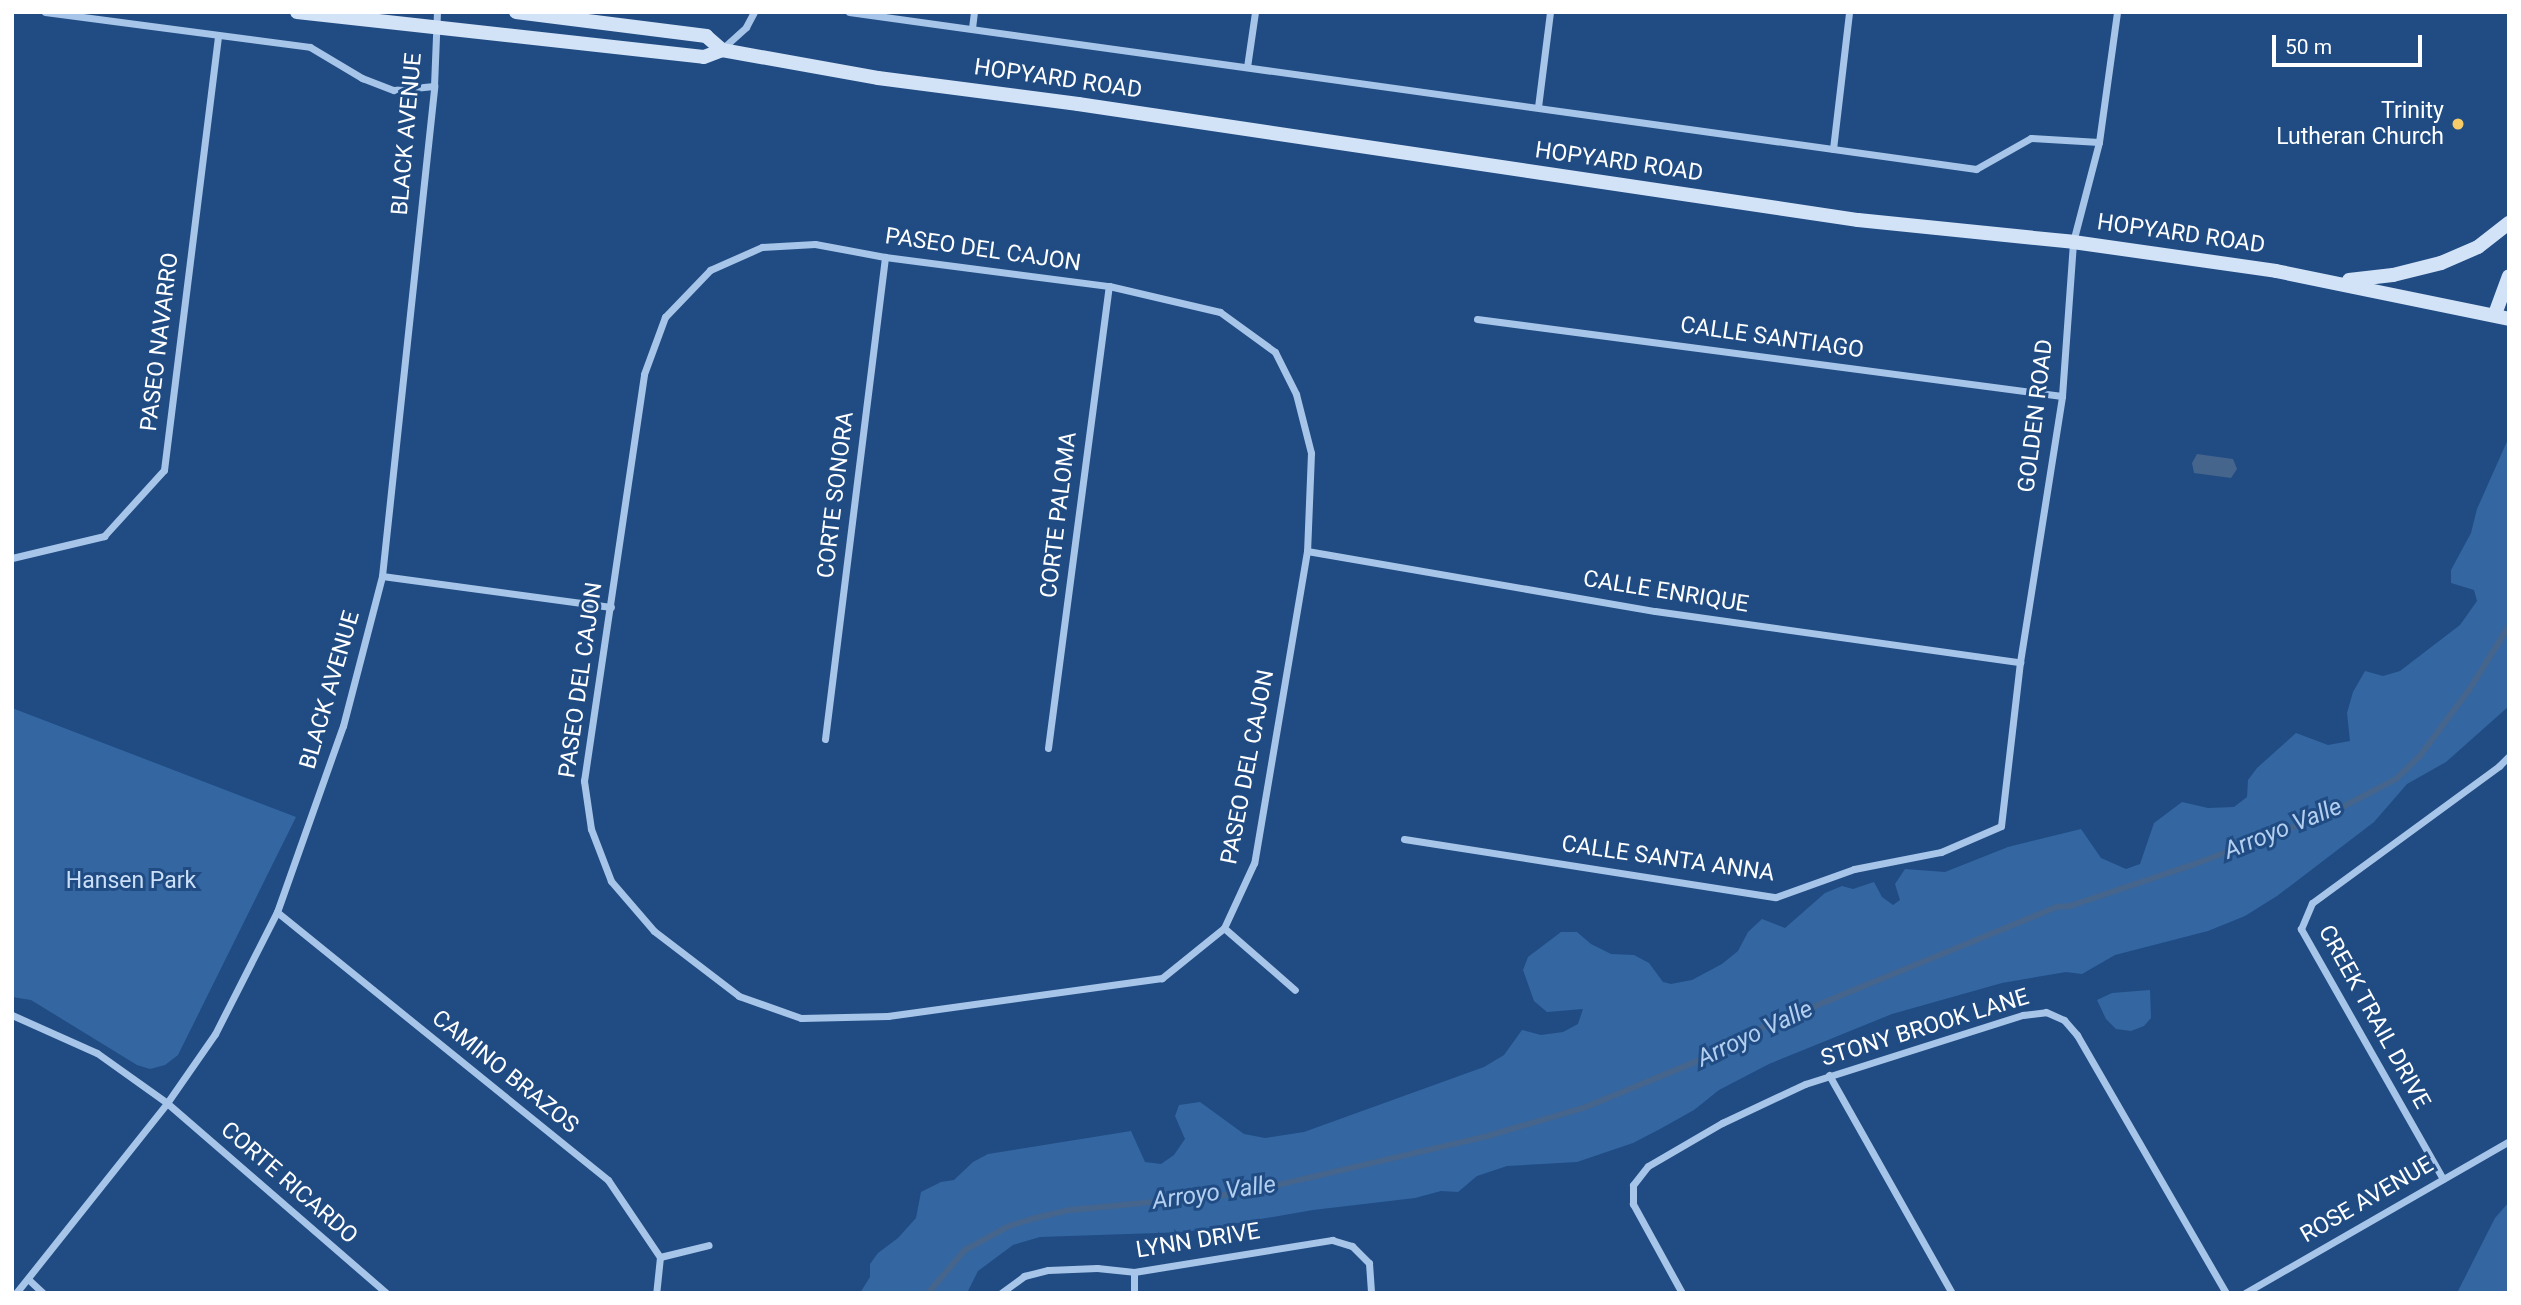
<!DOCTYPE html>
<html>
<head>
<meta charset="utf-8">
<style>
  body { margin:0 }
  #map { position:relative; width:2521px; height:1305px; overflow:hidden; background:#204c83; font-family:Roboto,sans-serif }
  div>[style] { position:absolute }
  .green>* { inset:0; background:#3466a1 }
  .water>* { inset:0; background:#45658d }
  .stream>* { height:6px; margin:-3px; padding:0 3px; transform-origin:3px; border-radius:3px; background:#45658d }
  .minor>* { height:7px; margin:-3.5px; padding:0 3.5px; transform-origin:3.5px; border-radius:3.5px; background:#a7c5e9 }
  .secondary>* { height:14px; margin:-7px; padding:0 7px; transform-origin:7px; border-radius:7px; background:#d2e2f7 }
  .dots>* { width:19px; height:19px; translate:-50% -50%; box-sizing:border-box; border:4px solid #204c83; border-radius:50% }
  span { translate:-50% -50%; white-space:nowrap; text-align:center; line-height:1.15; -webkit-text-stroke:6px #204c83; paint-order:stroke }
  .street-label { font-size:23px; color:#fff }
  .poi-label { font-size:23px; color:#fff }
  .right { translate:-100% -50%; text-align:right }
  .park-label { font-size:23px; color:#cbdff7 }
  .water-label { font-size:24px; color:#b3cff0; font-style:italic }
  .frame { position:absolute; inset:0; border:14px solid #fff; pointer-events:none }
  .scale { position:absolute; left:2272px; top:35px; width:150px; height:32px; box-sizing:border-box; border:4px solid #fff; border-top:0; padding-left:9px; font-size:21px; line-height:24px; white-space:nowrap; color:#fff; -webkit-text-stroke:5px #204c83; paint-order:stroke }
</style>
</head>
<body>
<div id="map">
  <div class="green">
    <div style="clip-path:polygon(2509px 437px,2509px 706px,2446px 762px,2407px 784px,2374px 822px,2277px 896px,2245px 916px,2208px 931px,2115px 955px,2082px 974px,2066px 972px,2002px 983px,1892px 1014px,1769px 1064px,1719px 1090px,1694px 1110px,1660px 1129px,1633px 1143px,1577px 1162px,1507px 1166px,1477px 1176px,1458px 1192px,1441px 1191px,1415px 1198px,1313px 1210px,1186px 1232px,1040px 1237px,1013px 1245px,978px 1271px,967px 1293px,860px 1293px,870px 1277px,870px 1264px,878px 1253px,898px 1238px,916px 1218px,921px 1192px,941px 1182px,954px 1180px,973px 1162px,988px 1154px,1131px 1131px,1145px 1162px,1161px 1164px,1174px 1155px,1185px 1139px,1175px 1116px,1179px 1105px,1200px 1102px,1244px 1134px,1265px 1138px,1304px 1132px,1484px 1067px,1504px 1055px,1522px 1030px,1541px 1035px,1563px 1032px,1578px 1024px,1583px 1009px,1547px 1012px,1534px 1001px,1523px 970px,1528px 957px,1561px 932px,1577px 932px,1591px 944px,1611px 954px,1634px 955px,1649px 963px,1663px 982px,1671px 984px,1692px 980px,1722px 964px,1738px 951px,1748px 932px,1762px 919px,1785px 928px,1825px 893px,1842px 886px,1853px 889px,1874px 882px,1882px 897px,1893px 905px,1900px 900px,1895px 884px,1905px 869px,1945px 872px,2008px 847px,2081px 829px,2101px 858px,2126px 869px,2140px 864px,2154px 823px,2182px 802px,2208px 808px,2234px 807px,2247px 797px,2248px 780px,2257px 768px,2296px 733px,2328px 745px,2350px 741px,2347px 713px,2353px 692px,2365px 671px,2383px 676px,2400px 671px,2460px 625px,2477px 601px,2474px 590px,2451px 583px,2451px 570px,2471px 533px,2477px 509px)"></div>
    <div style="clip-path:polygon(12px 708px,296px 817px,178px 1055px,165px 1065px,150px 1069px,137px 1065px,31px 1000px,12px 997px)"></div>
    <div style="clip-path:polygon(2150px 990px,2151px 1018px,2144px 1026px,2131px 1031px,2116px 1029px,2106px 1019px,2097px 1000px,2112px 993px)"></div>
    <div style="clip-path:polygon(2509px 1202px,2509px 1293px,2457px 1293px,2495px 1218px)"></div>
  </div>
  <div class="water">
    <div style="clip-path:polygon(2197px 454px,2233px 459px,2237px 469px,2231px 478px,2194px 473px,2192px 463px)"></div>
  </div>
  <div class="stream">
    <div style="left:928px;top:1293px;width:57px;rotate:-49.3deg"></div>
    <div style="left:965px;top:1250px;width:50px;rotate:-28.6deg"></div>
    <div style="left:1009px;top:1226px;width:27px;rotate:-17deg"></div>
    <div style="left:1035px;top:1218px;width:37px;rotate:-13deg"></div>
    <div style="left:1071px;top:1210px;width:173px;rotate:-5.6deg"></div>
    <div style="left:1243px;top:1193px;width:252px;rotate:-13.1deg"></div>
    <div style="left:1488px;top:1136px;width:102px;rotate:-16.5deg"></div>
    <div style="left:1586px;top:1107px;width:123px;rotate:-22.4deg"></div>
    <div style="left:1700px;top:1060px;width:72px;rotate:-27.3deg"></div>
    <div style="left:1764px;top:1027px;width:317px;rotate:-22.3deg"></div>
    <div style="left:2057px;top:907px;width:13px;rotate:-4deg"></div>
    <div style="left:2070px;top:906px;width:129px;rotate:-18.6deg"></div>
    <div style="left:2192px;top:865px;width:148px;rotate:-20.5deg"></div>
    <div style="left:2331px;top:813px;width:73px;rotate:-27.6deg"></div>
    <div style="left:2396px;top:779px;width:32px;rotate:-44deg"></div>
    <div style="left:2419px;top:757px;width:84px;rotate:-53.3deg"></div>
    <div style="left:2469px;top:690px;width:75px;rotate:-58deg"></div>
  </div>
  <div class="minor">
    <div style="left:45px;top:12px;width:267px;rotate:7.5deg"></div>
    <div style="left:310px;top:47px;width:61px;rotate:30.8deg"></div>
    <div style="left:362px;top:78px;width:34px;rotate:21deg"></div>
    <div style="left:394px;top:90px;width:40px;rotate:-5.7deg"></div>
    <div style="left:849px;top:12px;width:1138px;rotate:7.93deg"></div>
    <div style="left:1976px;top:169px;width:63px;rotate:-29.4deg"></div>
    <div style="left:2031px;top:138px;width:68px;rotate:3.4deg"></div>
    <div style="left:972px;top:28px;width:16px;rotate:-83deg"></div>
    <div style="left:723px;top:48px;width:31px;rotate:-42deg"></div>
    <div style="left:746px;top:27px;width:17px;rotate:-62deg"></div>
    <div style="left:1247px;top:67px;width:56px;rotate:-81.7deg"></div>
    <div style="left:1538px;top:107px;width:96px;rotate:-82.8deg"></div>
    <div style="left:1833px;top:149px;width:138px;rotate:-83.3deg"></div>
    <div style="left:815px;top:244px;width:71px;rotate:10.5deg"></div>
    <div style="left:885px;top:257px;width:226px;rotate:7.4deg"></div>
    <div style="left:1109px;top:286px;width:114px;rotate:13.2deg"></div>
    <div style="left:1220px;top:312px;width:68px;rotate:36deg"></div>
    <div style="left:1275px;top:352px;width:47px;rotate:63.4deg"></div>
    <div style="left:1296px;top:394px;width:61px;rotate:75.7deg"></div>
    <div style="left:1311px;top:453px;width:98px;rotate:92.3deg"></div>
    <div style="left:1307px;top:551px;width:316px;rotate:99.6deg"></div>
    <div style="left:1254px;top:863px;width:72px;rotate:114.8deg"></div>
    <div style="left:1224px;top:928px;width:80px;rotate:141.1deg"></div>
    <div style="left:1162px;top:978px;width:277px;rotate:172.1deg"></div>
    <div style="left:888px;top:1016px;width:87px;rotate:178.7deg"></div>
    <div style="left:801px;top:1018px;width:66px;rotate:-160.5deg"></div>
    <div style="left:739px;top:996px;width:107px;rotate:-142.6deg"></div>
    <div style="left:654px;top:931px;width:66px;rotate:-130.7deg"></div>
    <div style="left:611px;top:881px;width:56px;rotate:-111deg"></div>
    <div style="left:591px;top:829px;width:49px;rotate:-98.3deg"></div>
    <div style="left:584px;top:781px;width:411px;rotate:-81.6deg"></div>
    <div style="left:644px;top:374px;width:61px;rotate:-69.8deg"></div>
    <div style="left:665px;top:317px;width:65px;rotate:-46.2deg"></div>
    <div style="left:710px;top:270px;width:57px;rotate:-23.9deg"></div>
    <div style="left:762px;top:247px;width:53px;rotate:-3.2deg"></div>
    <div style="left:1477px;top:319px;width:590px;rotate:7.5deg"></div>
    <div style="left:1307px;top:551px;width:353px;rotate:9.8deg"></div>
    <div style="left:1655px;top:611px;width:369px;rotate:8deg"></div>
    <div style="left:12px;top:558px;width:95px;rotate:-13.4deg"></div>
    <div style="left:104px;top:536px;width:89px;rotate:-47.7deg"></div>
    <div style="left:164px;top:470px;width:437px;rotate:-82.9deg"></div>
    <div style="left:382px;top:576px;width:231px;rotate:7.7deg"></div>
    <div style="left:825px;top:739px;width:486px;rotate:-82.9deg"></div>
    <div style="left:1048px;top:748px;width:466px;rotate:-82.5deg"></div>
    <div style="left:1404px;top:839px;width:376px;rotate:8.9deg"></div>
    <div style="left:1776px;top:897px;width:83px;rotate:-19.7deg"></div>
    <div style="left:1854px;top:869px;width:89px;rotate:-11.1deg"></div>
    <div style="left:1941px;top:852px;width:65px;rotate:-23.4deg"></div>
    <div style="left:2001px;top:826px;width:165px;rotate:-83.4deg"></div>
    <div style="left:2020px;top:662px;width:269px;rotate:-81deg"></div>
    <div style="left:2062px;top:396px;width:154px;rotate:-85.9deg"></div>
    <div style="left:2073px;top:242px;width:103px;rotate:-75.4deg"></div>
    <div style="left:2099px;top:142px;width:131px;rotate:-82.1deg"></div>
    <div style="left:277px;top:912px;width:426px;rotate:39deg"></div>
    <div style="left:608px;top:1180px;width:93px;rotate:56deg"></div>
    <div style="left:660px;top:1257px;width:36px;rotate:96deg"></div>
    <div style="left:1224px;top:928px;width:94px;rotate:41.1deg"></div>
    <div style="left:12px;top:1015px;width:93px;rotate:24.1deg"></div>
    <div style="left:97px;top:1053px;width:86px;rotate:35.5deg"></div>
    <div style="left:167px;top:1103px;width:290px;rotate:40.9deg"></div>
    <div style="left:1829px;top:1075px;width:250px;rotate:60.6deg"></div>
    <div style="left:2443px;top:1179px;width:288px;rotate:-119.6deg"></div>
    <div style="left:2301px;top:929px;width:28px;rotate:-67deg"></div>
    <div style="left:2312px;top:903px;width:232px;rotate:-36.2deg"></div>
    <div style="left:2499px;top:766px;width:14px;rotate:-45deg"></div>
    <div style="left:660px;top:1257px;width:50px;rotate:-13.8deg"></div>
    <div style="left:1134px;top:1272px;width:21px;rotate:90deg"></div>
    <div style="left:28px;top:1279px;width:21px;rotate:43deg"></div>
    <div style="left:16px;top:1293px;width:243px;rotate:-51.5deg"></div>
    <div style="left:167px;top:1103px;width:84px;rotate:-55.2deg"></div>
    <div style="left:215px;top:1034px;width:137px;rotate:-63.1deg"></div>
    <div style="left:277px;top:912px;width:197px;rotate:-70.5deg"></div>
    <div style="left:343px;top:726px;width:155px;rotate:-75.4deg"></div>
    <div style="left:382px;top:576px;width:493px;rotate:-83.9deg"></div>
    <div style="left:434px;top:86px;width:74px;rotate:-87.7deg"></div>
    <div style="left:1001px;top:1293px;width:29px;rotate:-36deg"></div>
    <div style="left:1024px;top:1276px;width:25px;rotate:-14deg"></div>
    <div style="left:1048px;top:1270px;width:49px;rotate:-2.3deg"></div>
    <div style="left:1097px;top:1268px;width:37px;rotate:6deg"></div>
    <div style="left:1134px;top:1272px;width:201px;rotate:-9.2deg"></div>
    <div style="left:1332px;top:1240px;width:21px;rotate:17deg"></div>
    <div style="left:1352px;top:1246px;width:24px;rotate:45deg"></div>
    <div style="left:1369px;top:1263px;width:30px;rotate:86deg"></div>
    <div style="left:1682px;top:1293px;width:102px;rotate:-118.8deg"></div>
    <div style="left:1633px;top:1204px;width:19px;rotate:-90deg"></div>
    <div style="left:1633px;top:1185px;width:24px;rotate:-52deg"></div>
    <div style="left:1648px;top:1166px;width:86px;rotate:-30.2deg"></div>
    <div style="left:1722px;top:1123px;width:92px;rotate:-25.2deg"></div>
    <div style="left:1805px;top:1084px;width:229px;rotate:-17.6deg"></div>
    <div style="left:2023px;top:1015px;width:23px;rotate:-7deg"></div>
    <div style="left:2046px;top:1012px;width:20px;rotate:24deg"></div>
    <div style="left:2064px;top:1020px;width:20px;rotate:49deg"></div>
    <div style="left:2077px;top:1035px;width:298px;rotate:60deg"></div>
    <div style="left:2245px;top:1293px;width:305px;rotate:-29.9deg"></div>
  </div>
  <div class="secondary">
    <div style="left:297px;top:12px;width:409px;rotate:6.3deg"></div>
    <div style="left:704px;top:57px;width:19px;rotate:-21deg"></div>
    <div style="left:516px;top:12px;width:192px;rotate:7.2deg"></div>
    <div style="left:706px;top:36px;width:21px;rotate:41deg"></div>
    <div style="left:722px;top:50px;width:158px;rotate:10.2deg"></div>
    <div style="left:878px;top:78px;width:202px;rotate:7.4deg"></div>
    <div style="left:1078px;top:104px;width:789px;rotate:8.46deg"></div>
    <div style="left:1858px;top:220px;width:216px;rotate:5.8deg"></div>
    <div style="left:2073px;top:242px;width:205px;rotate:8.1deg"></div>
    <div style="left:2276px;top:271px;width:238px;rotate:11.6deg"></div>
    <div style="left:2349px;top:280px;width:44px;rotate:-6.5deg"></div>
    <div style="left:2393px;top:275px;width:49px;rotate:-14deg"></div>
    <div style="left:2441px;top:263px;width:40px;rotate:-23.4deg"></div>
    <div style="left:2478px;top:247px;width:39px;rotate:-38deg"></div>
    <div style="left:2495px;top:314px;width:40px;rotate:-69.8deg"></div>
  </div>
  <div class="dots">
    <div style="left:2458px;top:124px;background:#f6cc68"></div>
  </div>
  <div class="street-label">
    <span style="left:1058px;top:79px;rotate:8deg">HOPYARD ROAD</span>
    <span style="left:407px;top:134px;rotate:-85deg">BLACK AVENUE</span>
    <span style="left:1619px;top:162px;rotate:8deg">HOPYARD ROAD</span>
    <span style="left:2181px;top:234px;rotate:8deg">HOPYARD ROAD</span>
    <span style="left:983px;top:250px;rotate:8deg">PASEO DEL CAJON</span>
    <span style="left:1772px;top:338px;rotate:8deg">CALLE SANTIAGO</span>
    <span style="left:160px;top:342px;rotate:-83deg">PASEO NAVARRO</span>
    <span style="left:2036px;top:416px;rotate:-83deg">GOLDEN ROAD</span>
    <span style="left:836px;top:495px;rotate:-83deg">CORTE SONORA</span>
    <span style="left:1059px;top:515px;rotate:-83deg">CORTE PALOMA</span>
    <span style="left:1666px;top:592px;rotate:9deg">CALLE ENRIQUE</span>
    <span style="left:581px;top:680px;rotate:-82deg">PASEO DEL CAJON</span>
    <span style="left:330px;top:690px;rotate:-74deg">BLACK AVENUE</span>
    <span style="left:1248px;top:767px;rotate:-79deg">PASEO DEL CAJON</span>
    <span style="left:1668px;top:859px;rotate:8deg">CALLE SANTA ANNA</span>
    <span style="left:2374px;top:1017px;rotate:61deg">CREEK TRAIL DRIVE</span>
    <span style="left:1925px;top:1028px;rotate:-17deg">STONY BROOK LANE</span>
    <span style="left:505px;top:1072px;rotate:39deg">CAMINO BRAZOS</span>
    <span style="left:289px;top:1183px;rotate:41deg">CORTE RICARDO</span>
    <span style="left:2367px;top:1200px;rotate:-30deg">ROSE AVENUE</span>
    <span style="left:1198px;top:1241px;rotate:-9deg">LYNN DRIVE</span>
  </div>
  <div class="poi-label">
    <span class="right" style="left:2444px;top:124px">Trinity<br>Lutheran Church</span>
  </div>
  <div class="park-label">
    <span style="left:131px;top:881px">Hansen Park</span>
  </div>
  <div class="water-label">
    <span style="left:2283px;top:829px;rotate:-22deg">Arroyo Valle</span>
    <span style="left:1755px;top:1034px;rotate:-25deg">Arroyo Valle</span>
    <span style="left:1214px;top:1193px;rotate:-8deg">Arroyo Valle</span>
  </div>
  <div class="frame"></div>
  <div class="scale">50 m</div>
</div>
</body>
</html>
